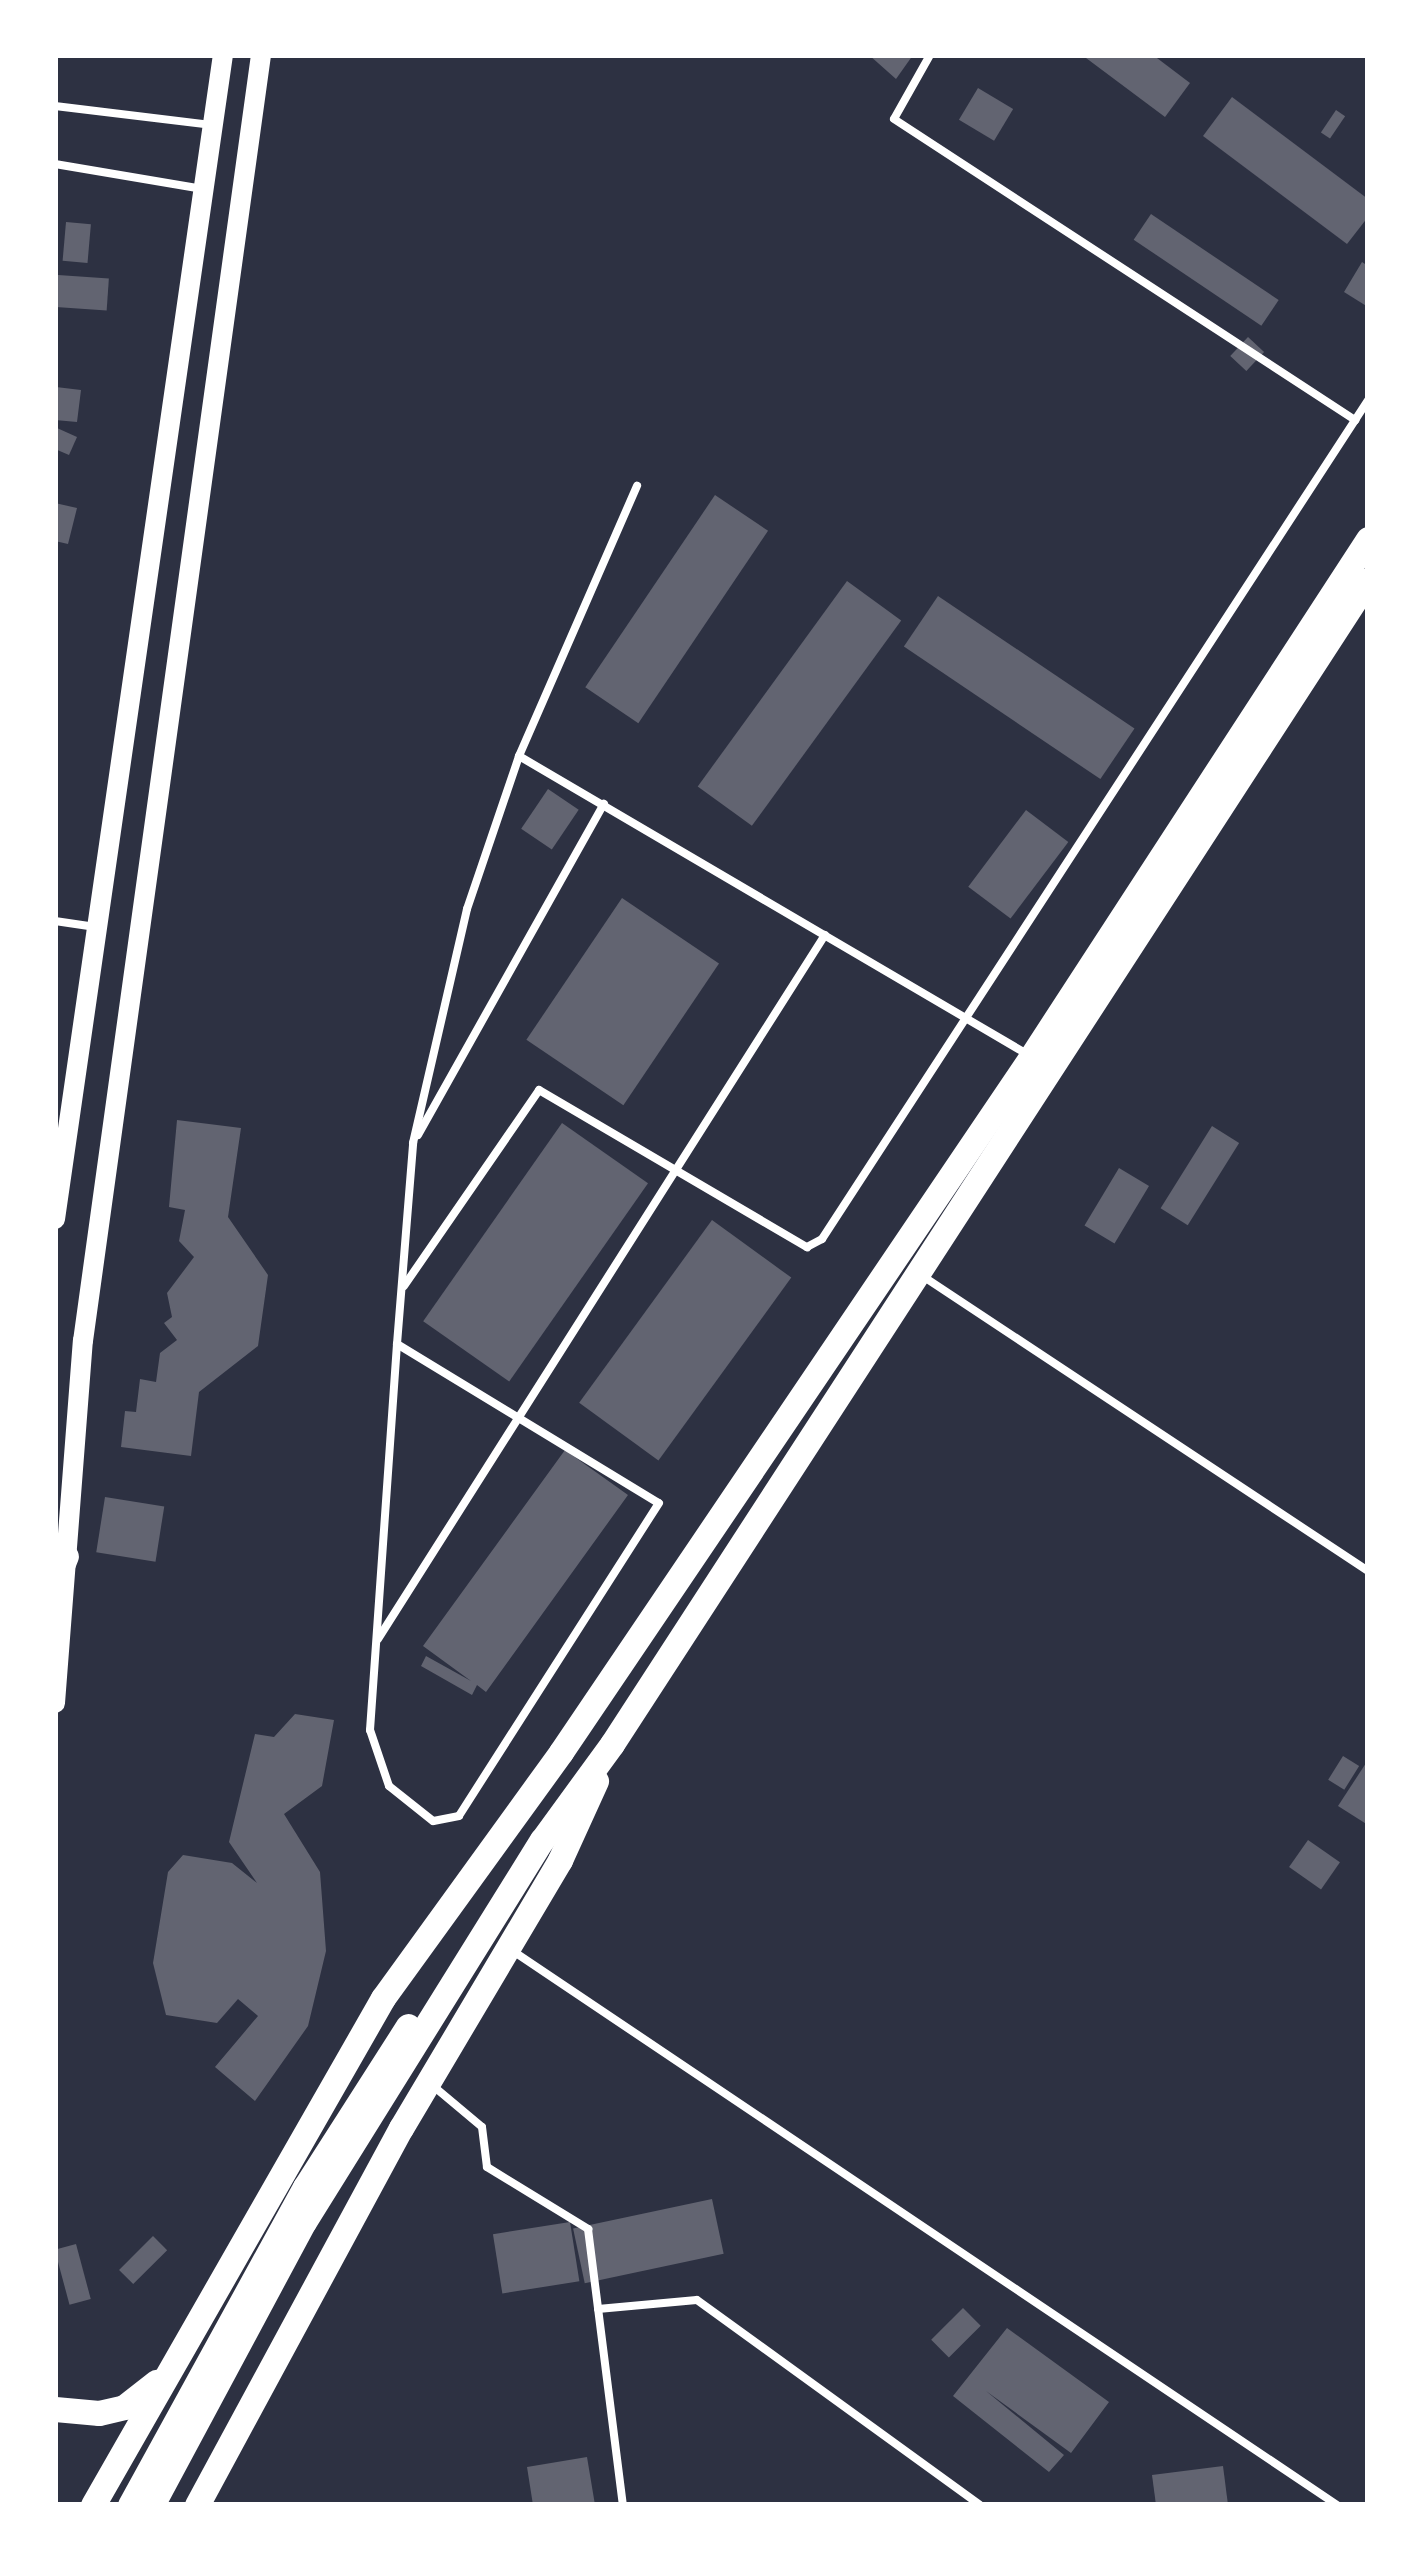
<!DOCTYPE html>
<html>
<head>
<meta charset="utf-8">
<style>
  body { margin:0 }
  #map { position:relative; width:1423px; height:2560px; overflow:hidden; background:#2d3142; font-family:Jost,sans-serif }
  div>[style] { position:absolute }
  .building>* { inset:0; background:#626471; transform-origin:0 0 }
  .service>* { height:8px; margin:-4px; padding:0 4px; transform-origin:4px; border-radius:4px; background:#fff }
  .secondary>* { height:20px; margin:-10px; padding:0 10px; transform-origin:10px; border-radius:10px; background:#fff }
  .primary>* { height:25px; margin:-12.5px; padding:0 12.5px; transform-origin:12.5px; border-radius:12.5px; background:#fff }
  span { translate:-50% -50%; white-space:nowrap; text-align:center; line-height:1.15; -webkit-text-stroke:9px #fff; paint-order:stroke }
  .frame { position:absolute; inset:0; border:58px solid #fff; pointer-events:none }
</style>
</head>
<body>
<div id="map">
  <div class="building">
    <div style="clip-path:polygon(869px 55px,913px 55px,896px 79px)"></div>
    <div style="clip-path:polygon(1082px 55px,1153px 55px,1190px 83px,1165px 117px)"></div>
    <div style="left:978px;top:88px;width:41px;height:37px;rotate:31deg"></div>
    <div style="clip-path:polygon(1232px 97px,1368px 199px,1368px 217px,1347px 244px,1203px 136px)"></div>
    <div style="left:1336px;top:110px;width:11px;height:27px;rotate:34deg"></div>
    <div style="left:1151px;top:214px;width:154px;height:31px;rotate:34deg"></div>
    <div style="left:66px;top:222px;width:25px;height:39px;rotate:5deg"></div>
    <div style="clip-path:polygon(1362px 262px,1368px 266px,1368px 307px,1344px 292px)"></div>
    <div style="left:58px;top:275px;width:51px;height:32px;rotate:4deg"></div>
    <div style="left:1248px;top:337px;width:22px;height:26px;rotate:43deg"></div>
    <div style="clip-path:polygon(56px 387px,81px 390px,77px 422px,55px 420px)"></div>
    <div style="clip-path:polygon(57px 428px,77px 437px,69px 455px,55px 449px)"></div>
    <div style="left:715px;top:495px;width:64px;height:232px;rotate:34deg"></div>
    <div style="clip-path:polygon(55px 503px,77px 508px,68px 544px,55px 541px)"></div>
    <div style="left:847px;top:581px;width:67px;height:254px;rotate:36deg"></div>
    <div style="left:938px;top:596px;width:237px;height:61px;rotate:34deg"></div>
    <div style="left:548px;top:789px;width:37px;height:48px;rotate:34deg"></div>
    <div style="left:1026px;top:810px;width:53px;height:96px;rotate:37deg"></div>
    <div style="left:622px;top:898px;width:117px;height:171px;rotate:34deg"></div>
    <div style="clip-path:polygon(177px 1120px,241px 1128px,228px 1217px,268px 1275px,258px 1346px,199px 1392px,191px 1456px,121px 1447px,125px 1411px,136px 1412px,140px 1379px,156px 1382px,160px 1353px,177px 1340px,164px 1323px,172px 1317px,167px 1293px,194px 1257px,179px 1241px,185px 1210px,169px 1207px)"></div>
    <div style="left:562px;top:1123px;width:105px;height:242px;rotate:35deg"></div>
    <div style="left:1212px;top:1126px;width:32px;height:97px;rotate:32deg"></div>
    <div style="left:1119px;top:1168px;width:35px;height:67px;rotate:31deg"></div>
    <div style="left:712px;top:1220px;width:98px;height:226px;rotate:36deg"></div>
    <div style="clip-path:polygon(565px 1450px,628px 1495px,486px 1692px,477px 1685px,472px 1695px,421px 1666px,426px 1656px,471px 1681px,423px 1646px)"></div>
    <div style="left:105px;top:1497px;width:60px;height:56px;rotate:9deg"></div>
    <div style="clip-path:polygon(295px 1714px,334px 1720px,322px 1786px,284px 1814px,320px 1872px,326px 1951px,308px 2026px,255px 2101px,215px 2067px,258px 2016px,238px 1999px,217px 2023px,166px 2015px,153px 1963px,168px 1872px,183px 1855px,232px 1863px,257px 1883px,229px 1842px,255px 1734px,274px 1737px)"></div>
    <div style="left:1343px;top:1756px;width:19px;height:28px;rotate:32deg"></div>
    <div style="clip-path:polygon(1368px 1760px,1368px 1825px,1338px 1806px)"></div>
    <div style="left:1308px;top:1840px;width:39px;height:33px;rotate:35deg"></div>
    <div style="left:712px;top:2199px;width:56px;height:142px;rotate:78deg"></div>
    <div style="left:570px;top:2222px;width:60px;height:78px;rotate:81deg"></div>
    <div style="left:153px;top:2236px;width:20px;height:48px;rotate:45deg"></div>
    <div style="left:76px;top:2244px;width:57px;height:22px;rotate:75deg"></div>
    <div style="left:963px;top:2308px;width:25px;height:45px;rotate:45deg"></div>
    <div style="clip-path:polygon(1007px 2328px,1109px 2402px,1071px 2453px,986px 2391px,1064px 2455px,1049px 2472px,953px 2396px)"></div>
    <div style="clip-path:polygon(587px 2457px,595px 2505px,533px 2505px,527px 2467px)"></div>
    <div style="clip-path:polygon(1223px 2466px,1228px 2505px,1156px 2505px,1152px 2475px)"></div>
  </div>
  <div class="service">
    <div style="left:930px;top:55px;width:73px;rotate:119.4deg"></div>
    <div style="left:894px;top:119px;width:551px;rotate:33.14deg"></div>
    <div style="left:55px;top:106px;width:159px;rotate:6.9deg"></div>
    <div style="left:55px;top:164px;width:150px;rotate:9.6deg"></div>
    <div style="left:519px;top:756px;width:589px;rotate:30.4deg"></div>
    <div style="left:55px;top:921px;width:41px;rotate:8.3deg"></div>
    <div style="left:418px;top:1135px;width:380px;rotate:-60.7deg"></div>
    <div style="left:921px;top:1275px;width:536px;rotate:33.51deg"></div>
    <div style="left:404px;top:1286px;width:238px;rotate:-55.4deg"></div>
    <div style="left:539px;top:1090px;width:311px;rotate:30.4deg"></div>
    <div style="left:807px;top:1247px;width:17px;rotate:-28deg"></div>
    <div style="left:822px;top:1239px;width:1001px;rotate:-56.94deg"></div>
    <div style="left:397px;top:1344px;width:306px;rotate:31.3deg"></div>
    <div style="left:659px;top:1503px;width:371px;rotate:122.6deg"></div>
    <div style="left:459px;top:1816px;width:26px;rotate:169deg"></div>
    <div style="left:433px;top:1821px;width:56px;rotate:-141.5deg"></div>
    <div style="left:389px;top:1786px;width:59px;rotate:-108.7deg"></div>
    <div style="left:370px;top:1730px;width:387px;rotate:-86deg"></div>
    <div style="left:397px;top:1344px;width:202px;rotate:-85.4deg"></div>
    <div style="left:413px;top:1143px;width:240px;rotate:-77deg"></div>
    <div style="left:467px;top:909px;width:162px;rotate:-71.2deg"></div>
    <div style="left:519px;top:756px;width:295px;rotate:-66.4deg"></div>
    <div style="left:378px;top:1639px;width:834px;rotate:-57.59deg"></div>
    <div style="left:510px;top:1949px;width:997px;rotate:33.91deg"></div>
    <div style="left:432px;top:2085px;width:65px;rotate:40deg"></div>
    <div style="left:482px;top:2127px;width:40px;rotate:82.9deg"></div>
    <div style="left:487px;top:2167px;width:119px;rotate:31.5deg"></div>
    <div style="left:588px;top:2229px;width:278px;rotate:82.8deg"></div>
    <div style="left:598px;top:2309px;width:99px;rotate:-5.2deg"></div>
    <div style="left:697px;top:2300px;width:349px;rotate:35.9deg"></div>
  </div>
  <div class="secondary">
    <div style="left:55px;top:1219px;width:1176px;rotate:-81.79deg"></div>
    <div style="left:55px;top:1703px;width:363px;rotate:-85.6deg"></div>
    <div style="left:83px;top:1341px;width:1298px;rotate:-82.12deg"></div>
  </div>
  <div class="primary">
    <div style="left:55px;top:1583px;width:29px;rotate:-68deg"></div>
    <div style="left:55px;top:2409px;width:44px;rotate:5.2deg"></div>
    <div style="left:99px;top:2413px;width:26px;rotate:-13deg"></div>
    <div style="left:124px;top:2407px;width:41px;rotate:-38deg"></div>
    <div style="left:93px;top:2505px;width:584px;rotate:-60.23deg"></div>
    <div style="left:383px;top:1998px;width:304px;rotate:-54.1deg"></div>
    <div style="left:561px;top:1752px;width:839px;rotate:-55.93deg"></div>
    <div style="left:1031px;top:1057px;width:618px;rotate:-56.95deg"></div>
    <div style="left:130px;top:2505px;width:363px;rotate:-61.2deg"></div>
    <div style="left:305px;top:2187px;width:191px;rotate:-57.4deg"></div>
    <div style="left:152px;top:2505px;width:321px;rotate:-61.8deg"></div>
    <div style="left:304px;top:2222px;width:450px;rotate:-58.1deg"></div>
    <div style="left:542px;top:1840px;width:119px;rotate:-53.9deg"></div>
    <div style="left:612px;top:1744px;width:1388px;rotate:-57deg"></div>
    <div style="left:197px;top:2505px;width:429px;rotate:-61.6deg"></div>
    <div style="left:401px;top:2128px;width:312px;rotate:-59.3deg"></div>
    <div style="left:560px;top:1860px;width:87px;rotate:-65.5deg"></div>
  </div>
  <div class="frame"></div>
</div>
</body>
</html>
